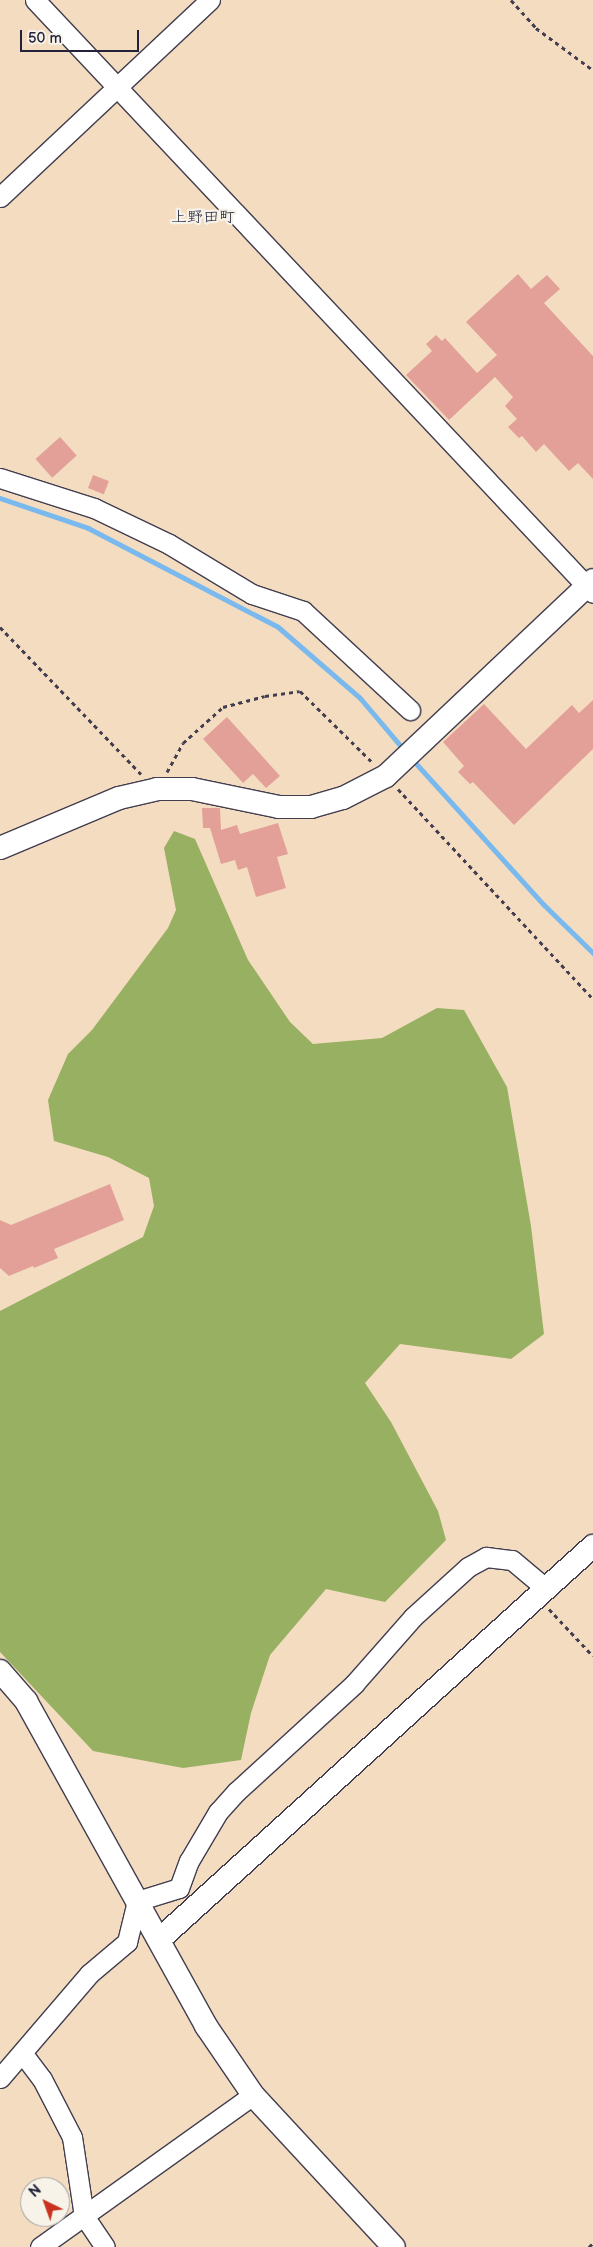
<!DOCTYPE html>
<html>
<head>
<meta charset="utf-8">
<style>
  body { margin:0 }
  #map { position:relative; width:593px; height:2247px; overflow:hidden; background:#f4dcc1; font-family:"Balsamiq Sans","Klee One",sans-serif }
  div>[style] { position:absolute }
  .forest>* { inset:0; background:#98b062 }
  .stream>* { height:5px; margin:-2.5px; padding:0 2.5px; transform-origin:2.5px; border-radius:2.5px; background:#79b9ed }
  .building>* { inset:0; background:#e3a098; transform-origin:0 0 }
  .path>* { height:3px; margin-top:-1.5px; transform-origin:0; background:repeating-linear-gradient(90deg,#423e4f 0 4px,transparent 0 8px) }
  .roads { filter:drop-shadow(1px 0 #423e4f) drop-shadow(-1px 0 #423e4f) drop-shadow(0 1px #423e4f) drop-shadow(0 -1px #423e4f) }
  .minor>* { height:19px; margin:-9.5px; padding:0 9.5px; transform-origin:9.5px; border-radius:9.5px; background:#fff }
  .tertiary>* { height:22px; margin:-11px; padding:0 11px; transform-origin:11px; border-radius:11px; background:#fff }
  span { translate:-50% -50%; white-space:nowrap; text-align:center; line-height:1.15; -webkit-text-stroke:4.5px #f7f3e8; paint-order:stroke }
  .quarter-label { font-size:16px; color:#22223b }
  .north { position:absolute; left:20px; top:2177px; width:50px; height:50px; box-sizing:border-box; background:#f7f3e8; border:1px solid #a29fa3; border-radius:50%; rotate:318deg; font-size:14px; font-weight:700; line-height:20px; text-align:center; color:#22223b }
  .north::after { content:''; display:block; margin:auto; width:18px; height:22px; background:#c8321e; clip-path:polygon(50% 0,100% 100%,50% 72%,0 100%) }
  .scale { position:absolute; left:20px; top:30px; width:119px; height:22px; box-sizing:border-box; border:2px solid #22223b; border-top:0; padding-left:6px; font-size:15px; line-height:18px; white-space:nowrap; color:#22223b; -webkit-text-stroke:4px #f7f3e8; paint-order:stroke }
</style>
</head>
<body>
<div id="map">
  <div class="forest">
    <div style="clip-path:polygon(174px 831px,195px 839px,248px 960px,290px 1022px,313px 1044px,382px 1038px,437px 1008px,464px 1010px,507px 1087px,531px 1226px,544px 1334px,511px 1359px,400px 1344px,365px 1383px,391px 1422px,438px 1511px,446px 1540px,385px 1602px,326px 1589px,270px 1655px,251px 1713px,241px 1760px,183px 1768px,93px 1751px,0 1652px,0 1311px,143px 1237px,154px 1206px,149px 1178px,108px 1157px,54px 1141px,48px 1100px,68px 1054px,92px 1030px,168px 928px,176px 910px,164px 848px)"></div>
  </div>
  <div class="stream">
    <div style="left:0;top:498px;width:93px;rotate:18.8deg"></div>
    <div style="left:88px;top:528px;width:214px;rotate:27.5deg"></div>
    <div style="left:278px;top:627px;width:108px;rotate:40.9deg"></div>
    <div style="left:360px;top:698px;width:68px;rotate:49.8deg"></div>
    <div style="left:411px;top:758px;width:198px;rotate:47.9deg"></div>
    <div style="left:544px;top:905px;width:69px;rotate:44.4deg"></div>
  </div>
  <div class="building">
    <div style="clip-path:polygon(518px 274px,531px 289px,547px 275px,560px 289px,544px 303px,593px 356px,593px 479px,578px 463px,569px 471px,544px 444px,536px 452px,522px 436px,519px 438px,508px 427px,517px 419px,505px 406px,513px 397px,495px 377px,449px 420px,406px 375px,432px 351px,426px 344px,436px 335px,442px 341px,445px 338px,477px 373px,497px 355px,466px 322px)"></div>
    <div style="left:60px;top:437px;width:25px;height:33px;rotate:48deg"></div>
    <div style="left:93px;top:475px;width:17px;height:14px;rotate:21deg"></div>
    <div style="clip-path:polygon(593px 700px,593px 749px,514px 825px,473px 782px,470px 784px,458px 772px,464px 766px,443px 742px,484px 704px,526px 749px,572px 705px,579px 713px)"></div>
    <div style="clip-path:polygon(227px 717px,280px 776px,266px 788px,253px 774px,243px 783px,203px 739px)"></div>
    <div style="clip-path:polygon(202px 808px,220px 808px,221px 830px,237px 825px,240px 834px,278px 823px,288px 854px,277px 857px,286px 888px,256px 897px,247px 867px,238px 870px,235px 860px,221px 864px,210px 828px,203px 828px)"></div>
    <div style="clip-path:polygon(110px 1184px,124px 1220px,54px 1249px,58px 1258px,34px 1268px,33px 1266px,9px 1276px,0 1268px,0 1220px,11px 1225px)"></div>
  </div>
  <div class="path">
    <div style="left:511px;top:0;width:38px;rotate:48deg"></div>
    <div style="left:536px;top:28px;width:71px;rotate:36.4deg"></div>
    <div style="left:0;top:627px;width:205px;rotate:46.2deg"></div>
    <div style="left:167px;top:772px;width:33px;rotate:-61deg"></div>
    <div style="left:183px;top:743px;width:54px;rotate:-42deg"></div>
    <div style="left:223px;top:707px;width:43px;rotate:-14.7deg"></div>
    <div style="left:265px;top:696px;width:35px;rotate:-8deg"></div>
    <div style="left:300px;top:691px;width:103px;rotate:44.6deg"></div>
    <div style="left:398px;top:789px;width:287px;rotate:47.1deg"></div>
    <div style="left:549px;top:1609px;width:64px;rotate:46.9deg"></div>
    <div style="left:589px;top:2247px;width:6px;rotate:-45deg"></div>
  </div>
  <div class="roads">
    <div class="minor">
      <div style="left:35px;top:0;width:814px;rotate:46.74deg"></div>
      <div style="left:0;top:197px;width:288px;rotate:-43.2deg"></div>
      <div style="left:0;top:478px;width:99px;rotate:17.7deg"></div>
      <div style="left:94px;top:508px;width:83px;rotate:25.6deg"></div>
      <div style="left:169px;top:544px;width:97px;rotate:31.1deg"></div>
      <div style="left:252px;top:594px;width:54px;rotate:18.4deg"></div>
      <div style="left:303px;top:611px;width:146px;rotate:42.8deg"></div>
      <div style="left:23px;top:2054px;width:31px;rotate:53deg"></div>
      <div style="left:42px;top:2079px;width:65px;rotate:62.7deg"></div>
      <div style="left:72px;top:2137px;width:80px;rotate:81.4deg"></div>
      <div style="left:84px;top:2216px;width:37px;rotate:56deg"></div>
      <div style="left:0;top:2078px;width:137px;rotate:-49.4deg"></div>
      <div style="left:89px;top:1974px;width:50px;rotate:-40.1deg"></div>
      <div style="left:127px;top:1942px;width:42px;rotate:-76.3deg"></div>
      <div style="left:137px;top:1901px;width:44px;rotate:-17.2deg"></div>
      <div style="left:179px;top:1888px;width:29px;rotate:-70deg"></div>
      <div style="left:189px;top:1861px;width:57px;rotate:-59.4deg"></div>
      <div style="left:218px;top:1812px;width:28px;rotate:-48deg"></div>
      <div style="left:237px;top:1791px;width:159px;rotate:-42.4deg"></div>
      <div style="left:354px;top:1684px;width:89px;rotate:-48.6deg"></div>
      <div style="left:413px;top:1617px;width:74px;rotate:-42.3deg"></div>
      <div style="left:468px;top:1567px;width:21px;rotate:-29deg"></div>
      <div style="left:486px;top:1557px;width:26px;rotate:7deg"></div>
      <div style="left:512px;top:1560px;width:40px;rotate:40deg"></div>
      <div style="left:543px;top:1586px;width:12px;rotate:114deg"></div>
      <div style="left:40px;top:2247px;width:262px;rotate:-35.5deg"></div>
    </div>
    <div class="tertiary">
      <div style="left:0;top:848px;width:129px;rotate:-22.8deg"></div>
      <div style="left:119px;top:798px;width:39px;rotate:-13deg"></div>
      <div style="left:157px;top:789px;width:35px"></div>
      <div style="left:192px;top:789px;width:89px;rotate:11.7deg"></div>
      <div style="left:279px;top:807px;width:32px"></div>
      <div style="left:311px;top:807px;width:33px;rotate:-16deg"></div>
      <div style="left:343px;top:798px;width:48px;rotate:-27.1deg"></div>
      <div style="left:386px;top:776px;width:285px;rotate:-43.4deg"></div>
      <div style="left:0;top:1671px;width:40px;rotate:49deg"></div>
      <div style="left:26px;top:1701px;width:372px;rotate:61deg"></div>
      <div style="left:206px;top:2026px;width:83px;rotate:55.7deg"></div>
      <div style="left:253px;top:2095px;width:207px;rotate:47.2deg"></div>
      <div style="left:160px;top:1939px;width:585px;rotate:-42.23deg"></div>
    </div>
  </div>
  <div class="quarter-label">
    <span style="left:203px;top:218px">上野田町</span>
  </div>
  <div class="north">N</div>
  <div class="scale">50 m</div>
</div>
</body>
</html>
